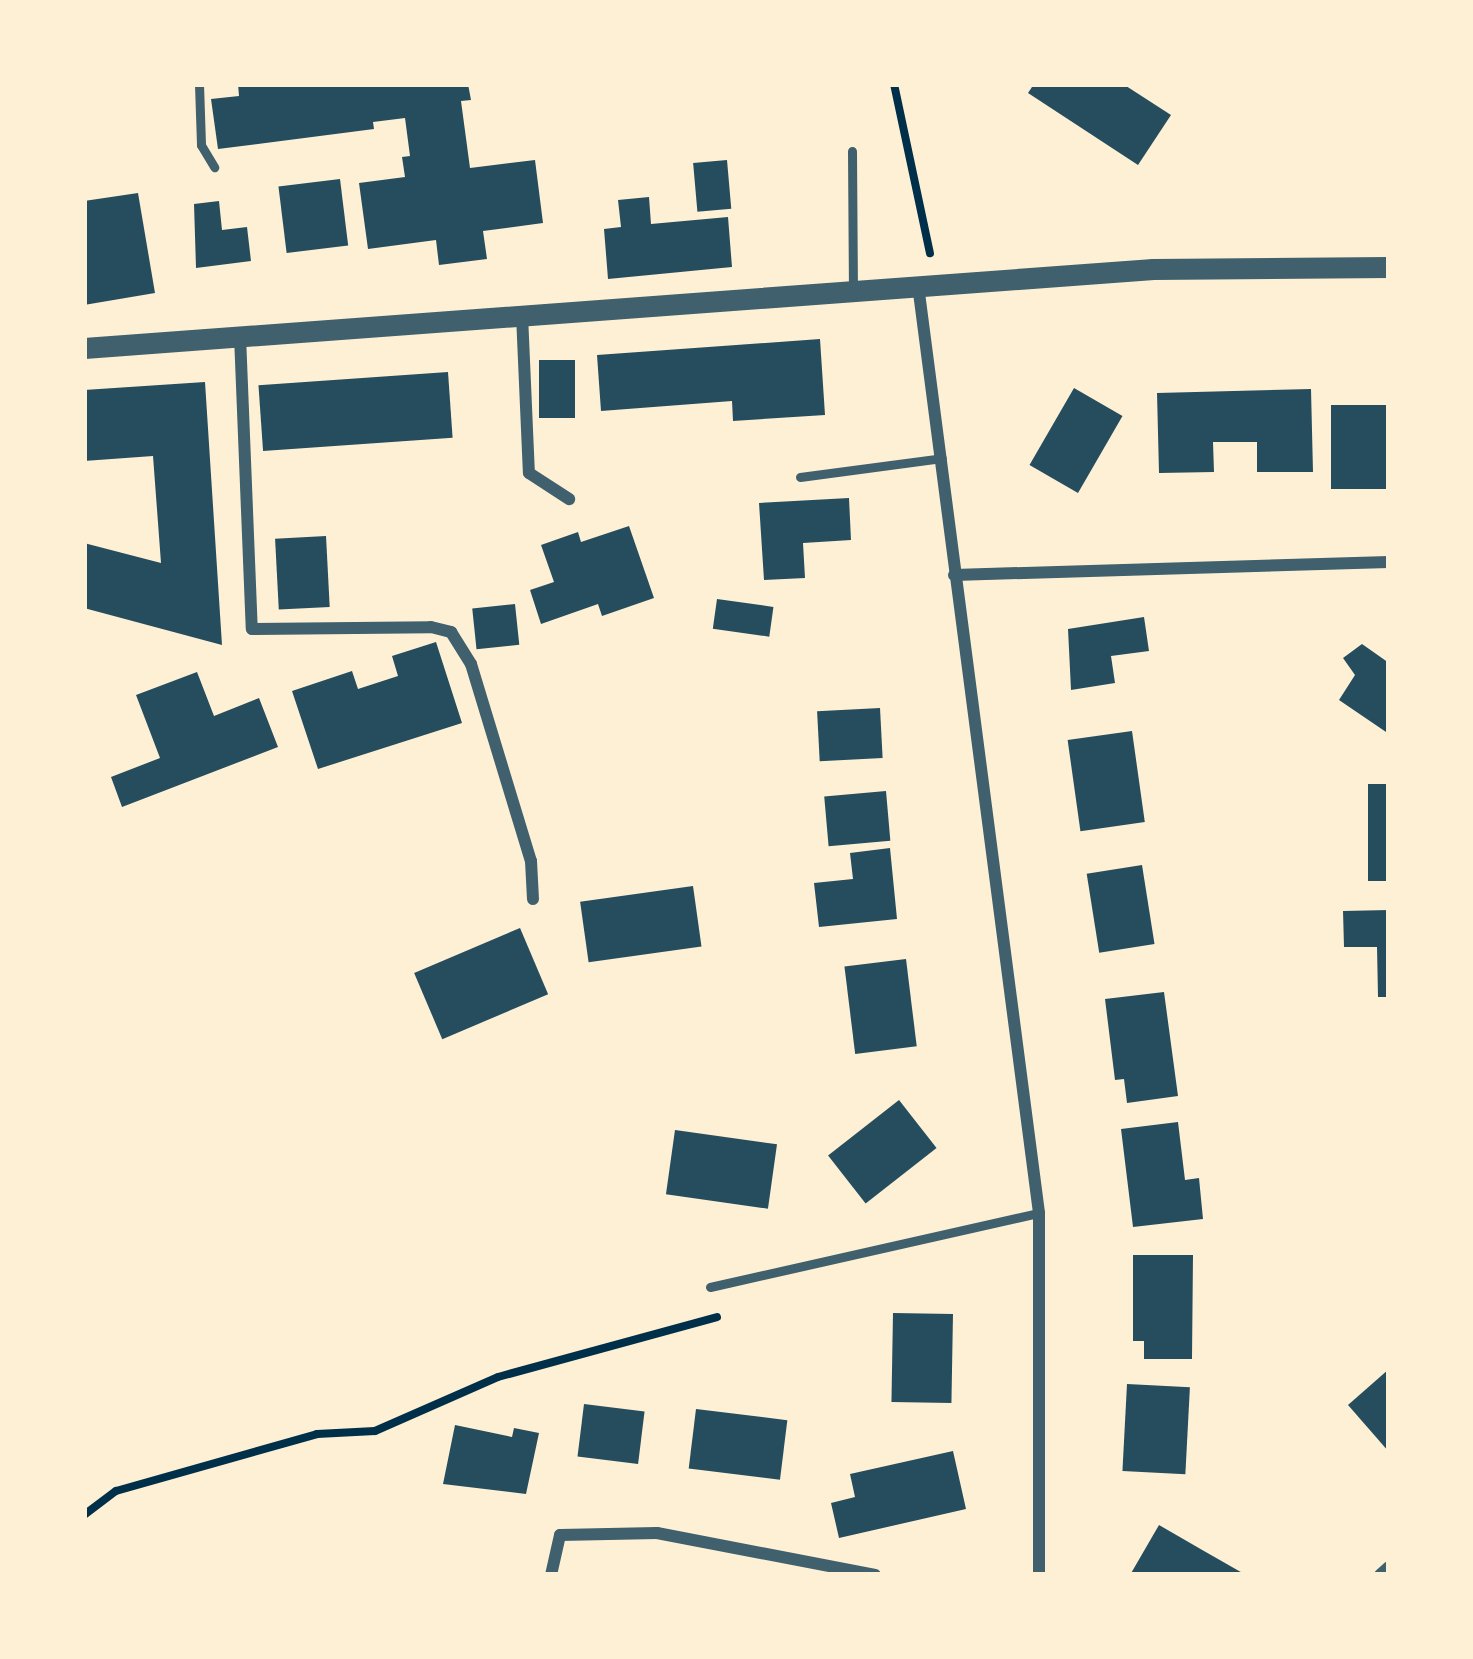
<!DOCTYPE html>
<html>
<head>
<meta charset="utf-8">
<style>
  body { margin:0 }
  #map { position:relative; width:1473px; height:1659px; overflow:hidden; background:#fdf0d5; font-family:"PT Sans Narrow",sans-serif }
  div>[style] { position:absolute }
  .building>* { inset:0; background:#264d5e; transform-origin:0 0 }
  .path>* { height:8px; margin:-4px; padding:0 4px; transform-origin:4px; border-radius:4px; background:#003049 }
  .service>* { height:9px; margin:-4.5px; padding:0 4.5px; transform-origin:4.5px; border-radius:4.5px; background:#3f606c }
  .minor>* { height:12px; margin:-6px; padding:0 6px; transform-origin:6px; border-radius:6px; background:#3f606c }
  .tertiary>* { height:21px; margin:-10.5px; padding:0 10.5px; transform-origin:10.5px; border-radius:10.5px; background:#3f606c }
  span { translate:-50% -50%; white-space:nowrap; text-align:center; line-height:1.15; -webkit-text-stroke:9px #fdf0d5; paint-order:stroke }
  .frame { position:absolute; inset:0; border:87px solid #fdf0d5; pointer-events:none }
</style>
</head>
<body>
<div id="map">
  <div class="building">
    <div style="clip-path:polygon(238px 84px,468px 84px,471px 100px,461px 101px,470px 168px,535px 160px,543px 223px,483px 231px,487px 259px,439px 265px,436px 240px,368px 249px,359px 183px,405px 177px,402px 157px,410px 156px,405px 118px,373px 122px,374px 129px,218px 149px,211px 99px,239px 96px)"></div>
    <div style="clip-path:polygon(1034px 84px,1123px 84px,1171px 115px,1138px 165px,1028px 93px)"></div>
    <div style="left:727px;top:160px;width:49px;height:34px;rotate:85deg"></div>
    <div style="left:340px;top:179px;width:67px;height:62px;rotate:83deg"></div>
    <div style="clip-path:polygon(138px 193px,155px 293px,84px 305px,84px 201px)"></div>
    <div style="clip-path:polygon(649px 197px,651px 224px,728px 217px,732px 267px,608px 279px,604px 229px,621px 227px,618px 200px)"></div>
    <div style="clip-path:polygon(219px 201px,222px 230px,247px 227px,251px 261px,196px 268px,194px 204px)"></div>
    <div style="clip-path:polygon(820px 339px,825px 415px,733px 421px,732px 401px,601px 411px,597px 355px)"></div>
    <div style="left:539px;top:360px;width:36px;height:58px"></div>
    <div style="left:448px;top:372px;width:66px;height:190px;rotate:86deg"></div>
    <div style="clip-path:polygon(205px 382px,222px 645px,84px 608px,84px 543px,161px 563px,153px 456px,84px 461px,84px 390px)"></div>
    <div style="left:1074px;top:388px;width:56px;height:89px;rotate:30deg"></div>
    <div style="clip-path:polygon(1311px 389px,1313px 472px,1257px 472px,1257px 442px,1213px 442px,1214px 472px,1159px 473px,1157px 393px)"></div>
    <div style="left:1389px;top:405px;width:84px;height:58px;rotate:90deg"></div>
    <div style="clip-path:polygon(849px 498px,851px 540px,803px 543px,805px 578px,764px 580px,759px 503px)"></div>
    <div style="clip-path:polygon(629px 526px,654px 598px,602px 616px,598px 604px,541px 624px,530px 590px,554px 582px,541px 545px,578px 532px,581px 542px)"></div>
    <div style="left:326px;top:536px;width:71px;height:51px;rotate:87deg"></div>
    <div style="left:717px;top:599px;width:57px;height:30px;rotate:8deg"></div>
    <div style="left:515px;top:604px;width:41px;height:43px;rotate:84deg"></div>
    <div style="clip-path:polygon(1144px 617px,1149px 651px,1111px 656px,1115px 683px,1071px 690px,1068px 629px)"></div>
    <div style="clip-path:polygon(436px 642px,462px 723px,318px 769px,292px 691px,352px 671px,358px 689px,398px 676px,392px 656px)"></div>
    <div style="clip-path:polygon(1362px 644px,1389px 663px,1389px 734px,1339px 700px,1355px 675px,1343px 658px)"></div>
    <div style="clip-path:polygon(197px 672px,214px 716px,259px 698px,278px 747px,122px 807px,111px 777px,160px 758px,136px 695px)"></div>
    <div style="left:880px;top:708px;width:50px;height:63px;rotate:87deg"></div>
    <div style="left:1132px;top:731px;width:92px;height:65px;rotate:82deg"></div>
    <div style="left:1389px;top:784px;width:97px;height:21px;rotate:90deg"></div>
    <div style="left:886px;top:791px;width:50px;height:62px;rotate:85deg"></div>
    <div style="clip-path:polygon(890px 848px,897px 919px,819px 927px,814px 883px,853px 879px,850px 853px)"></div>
    <div style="left:1142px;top:865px;width:80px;height:56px;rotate:81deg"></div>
    <div style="left:693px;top:886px;width:61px;height:114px;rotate:82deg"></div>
    <div style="clip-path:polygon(1389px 910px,1389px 997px,1378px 997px,1377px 947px,1344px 947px,1343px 911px)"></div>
    <div style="left:520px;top:928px;width:72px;height:115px;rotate:67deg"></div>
    <div style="left:906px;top:959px;width:88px;height:62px;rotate:83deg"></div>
    <div style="clip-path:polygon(1164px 992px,1178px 1096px,1127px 1103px,1124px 1079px,1115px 1080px,1105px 999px)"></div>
    <div style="left:899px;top:1100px;width:61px;height:90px;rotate:52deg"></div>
    <div style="clip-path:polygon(1178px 1122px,1185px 1180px,1199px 1178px,1203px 1219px,1133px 1227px,1121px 1129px)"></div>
    <div style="left:675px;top:1130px;width:103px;height:65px;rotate:8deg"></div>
    <div style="clip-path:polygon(1133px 1255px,1193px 1255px,1192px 1359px,1144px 1359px,1144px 1341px,1133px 1341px)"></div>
    <div style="left:893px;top:1313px;width:60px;height:89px;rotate:1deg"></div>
    <div style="clip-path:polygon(1389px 1369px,1389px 1452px,1348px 1405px)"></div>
    <div style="left:1127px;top:1384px;width:63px;height:87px;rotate:3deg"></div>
    <div style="left:584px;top:1404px;width:61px;height:53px;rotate:7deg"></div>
    <div style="left:696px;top:1409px;width:92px;height:60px;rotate:7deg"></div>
    <div style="clip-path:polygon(455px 1425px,512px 1437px,514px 1428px,539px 1433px,526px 1494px,443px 1484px)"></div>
    <div style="clip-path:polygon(953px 1451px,966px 1509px,839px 1538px,831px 1503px,855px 1497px,850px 1474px)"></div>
    <div style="clip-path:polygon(1159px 1525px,1204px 1551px,1246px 1575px,1130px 1575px)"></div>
  </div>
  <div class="path">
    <div style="left:894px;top:84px;width:173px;rotate:78deg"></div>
    <div style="left:84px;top:1515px;width:40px;rotate:-37deg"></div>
    <div style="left:116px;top:1491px;width:209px;rotate:-15.8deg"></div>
    <div style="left:317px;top:1434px;width:58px;rotate:-3deg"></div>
    <div style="left:375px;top:1431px;width:134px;rotate:-23.7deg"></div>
    <div style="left:498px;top:1377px;width:227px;rotate:-15.3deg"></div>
  </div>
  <div class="service">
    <div style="left:199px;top:84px;width:61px;rotate:88.1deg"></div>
    <div style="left:201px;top:145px;width:26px;rotate:59deg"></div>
    <div style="left:852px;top:151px;width:139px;rotate:89.6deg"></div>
    <div style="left:800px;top:477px;width:143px;rotate:-7.6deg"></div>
    <div style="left:710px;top:1287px;width:337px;rotate:-12.7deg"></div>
  </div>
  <div class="minor">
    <div style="left:918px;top:285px;width:936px;rotate:82.57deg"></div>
    <div style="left:1039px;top:1213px;width:362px;rotate:90deg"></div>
    <div style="left:522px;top:315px;width:158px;rotate:87.5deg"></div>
    <div style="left:529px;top:473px;width:48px;rotate:33deg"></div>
    <div style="left:240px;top:336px;width:293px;rotate:87.7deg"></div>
    <div style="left:252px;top:629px;width:179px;rotate:-0.6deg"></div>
    <div style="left:431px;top:627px;width:21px;rotate:14deg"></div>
    <div style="left:451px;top:632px;width:38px;rotate:58deg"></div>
    <div style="left:471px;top:664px;width:206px;rotate:73.1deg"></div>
    <div style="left:531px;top:861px;width:38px;rotate:87deg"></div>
    <div style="left:954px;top:575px;width:435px;rotate:-1.7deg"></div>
    <div style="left:551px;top:1575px;width:41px;rotate:-77.3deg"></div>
    <div style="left:560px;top:1535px;width:97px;rotate:-1.2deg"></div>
    <div style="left:657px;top:1533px;width:222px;rotate:10.9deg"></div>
    <div style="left:1380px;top:1575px;width:12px;rotate:-42deg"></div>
  </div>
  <div class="tertiary">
    <div style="left:84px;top:348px;width:1072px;rotate:-4.23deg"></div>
    <div style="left:1153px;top:269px;width:236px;rotate:-0.5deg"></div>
  </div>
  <div class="frame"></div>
</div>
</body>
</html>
